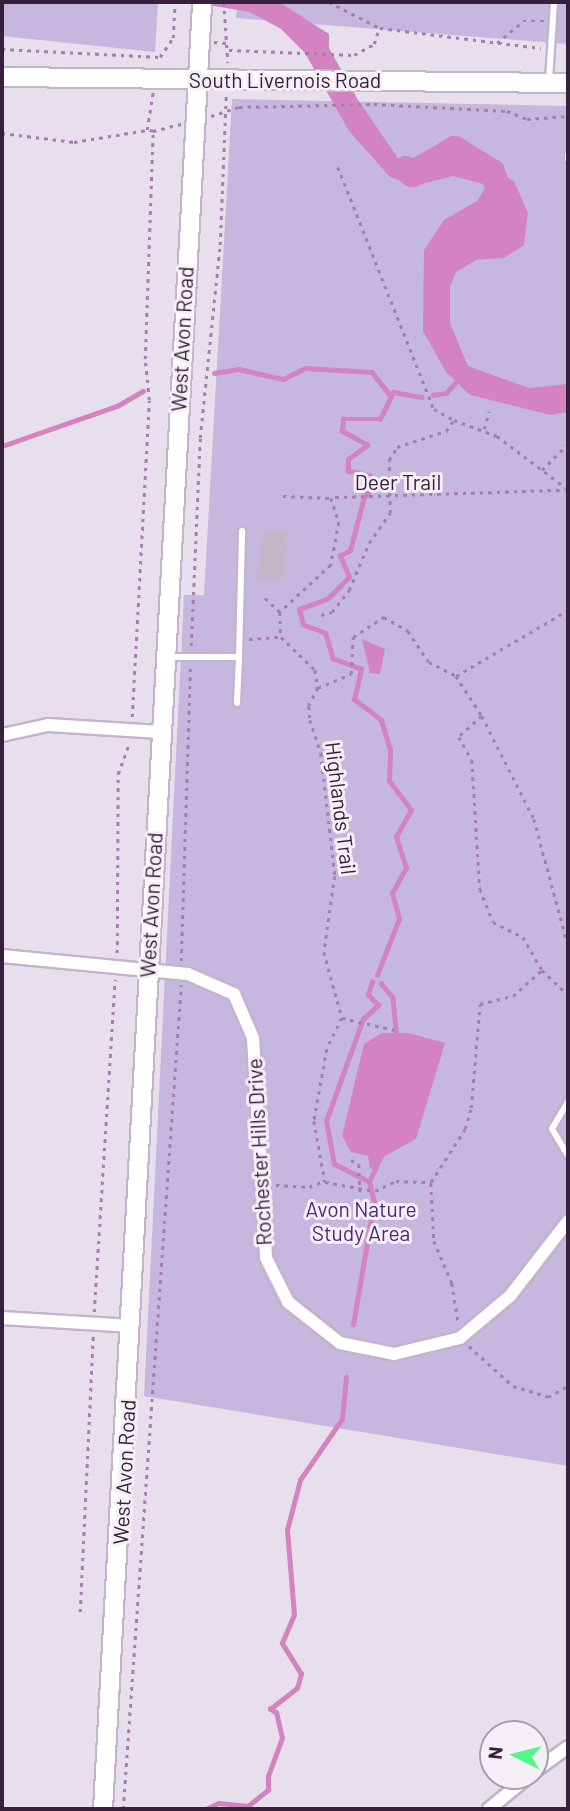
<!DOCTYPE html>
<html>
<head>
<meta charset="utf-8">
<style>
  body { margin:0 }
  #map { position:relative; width:570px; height:1811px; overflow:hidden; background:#e7dfeb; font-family:Barlow,sans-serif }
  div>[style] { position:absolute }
  .green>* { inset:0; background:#c5b7de }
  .water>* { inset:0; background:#d384c0 }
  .stream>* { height:4.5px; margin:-2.25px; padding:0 2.25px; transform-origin:2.25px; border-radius:2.25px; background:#d384c0 }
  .river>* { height:26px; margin:-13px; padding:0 13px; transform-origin:13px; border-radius:13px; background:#d384c0 }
  .building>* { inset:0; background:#c3b8c9 }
  .path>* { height:2.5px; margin-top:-1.25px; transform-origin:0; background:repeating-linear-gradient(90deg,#a57eb0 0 3.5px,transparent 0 8.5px) }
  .roads { filter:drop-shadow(2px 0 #c5b2cc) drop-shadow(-2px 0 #c5b2cc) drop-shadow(0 2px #c5b2cc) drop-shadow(0 -2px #c5b2cc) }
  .lane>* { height:6px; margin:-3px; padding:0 3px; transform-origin:3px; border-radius:3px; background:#fff }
  .street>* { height:12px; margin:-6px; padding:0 6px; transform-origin:6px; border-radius:6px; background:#fff }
  .secondary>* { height:18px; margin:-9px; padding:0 9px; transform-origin:9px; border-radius:9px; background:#fff }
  span { translate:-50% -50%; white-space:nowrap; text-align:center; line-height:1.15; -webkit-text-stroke:6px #f5f0f8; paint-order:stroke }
  .street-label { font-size:21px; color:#37203c }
  .park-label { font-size:21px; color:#4d2875 }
  .frame { position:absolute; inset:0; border:4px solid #37203c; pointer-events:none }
  .north { position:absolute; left:479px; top:1720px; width:70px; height:70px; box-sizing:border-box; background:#f5f0f8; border:2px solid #a99dad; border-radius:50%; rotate:276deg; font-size:19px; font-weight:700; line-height:28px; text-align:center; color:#37203c }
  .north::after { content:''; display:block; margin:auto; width:24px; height:32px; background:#51f889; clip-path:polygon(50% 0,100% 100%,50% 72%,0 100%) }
</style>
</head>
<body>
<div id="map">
  <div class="green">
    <div style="clip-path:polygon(2px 2px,158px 2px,155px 52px,2px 36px)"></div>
    <div style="clip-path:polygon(238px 2px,568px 2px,568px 44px,236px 18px)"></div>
    <div style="clip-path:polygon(232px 99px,568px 106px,568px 1466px,144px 1396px,184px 595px,204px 595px)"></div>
  </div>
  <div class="water">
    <div style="clip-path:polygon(190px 2px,279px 2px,329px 34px,329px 48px,358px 100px,398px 158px,412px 164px,469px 158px,514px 181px,528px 213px,524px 245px,504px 258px,476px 260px,456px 272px,450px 287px,450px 323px,468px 366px,529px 388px,568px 384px,568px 412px,550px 415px,470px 395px,446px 372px,423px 331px,424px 250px,444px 220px,477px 201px,487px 185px,453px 176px,415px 186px,390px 177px,349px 131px,305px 53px,281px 29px,250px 12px)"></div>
    <div style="clip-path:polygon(362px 639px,385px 649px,380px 674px,370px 673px)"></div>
    <div style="clip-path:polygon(382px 1033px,408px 1033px,445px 1043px,416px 1139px,385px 1156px,376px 1171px,370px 1168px,368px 1156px,351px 1152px,342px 1136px,364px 1044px)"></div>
  </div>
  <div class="stream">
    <div style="left:214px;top:373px;width:25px;rotate:-9deg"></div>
    <div style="left:239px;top:369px;width:45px;rotate:12.8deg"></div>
    <div style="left:283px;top:379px;width:25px;rotate:-26deg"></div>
    <div style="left:306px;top:368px;width:66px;rotate:3.5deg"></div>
    <div style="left:372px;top:372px;width:29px;rotate:52deg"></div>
    <div style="left:433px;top:395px;width:13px;rotate:-9deg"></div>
    <div style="left:446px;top:393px;width:15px;rotate:-48deg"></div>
    <div style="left:2px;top:446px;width:122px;rotate:-19.2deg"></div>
    <div style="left:117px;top:406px;width:30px;rotate:-30deg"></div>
    <div style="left:377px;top:975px;width:60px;rotate:-68.6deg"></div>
    <div style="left:399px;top:919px;width:27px;rotate:-105deg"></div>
    <div style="left:392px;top:893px;width:29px;rotate:-61deg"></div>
    <div style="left:406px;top:868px;width:33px;rotate:-108deg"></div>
    <div style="left:396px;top:837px;width:31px;rotate:-61deg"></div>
    <div style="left:411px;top:810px;width:36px;rotate:-127deg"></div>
    <div style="left:389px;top:781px;width:31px;rotate:-88deg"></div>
    <div style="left:390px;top:750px;width:31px;rotate:-107deg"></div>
    <div style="left:381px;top:720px;width:34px;rotate:-143deg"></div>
    <div style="left:354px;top:700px;width:32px;rotate:-77deg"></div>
    <div style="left:361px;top:669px;width:30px;rotate:-160deg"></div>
    <div style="left:333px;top:659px;width:27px;rotate:-107deg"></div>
    <div style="left:325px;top:633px;width:23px;rotate:-160deg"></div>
    <div style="left:303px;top:625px;width:16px;rotate:-104deg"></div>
    <div style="left:299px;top:609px;width:30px;rotate:-20deg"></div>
    <div style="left:327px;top:599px;width:31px;rotate:-45deg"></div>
    <div style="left:349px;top:577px;width:23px;rotate:-113deg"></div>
    <div style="left:340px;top:556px;width:12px;rotate:-31deg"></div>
    <div style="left:350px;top:550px;width:55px;rotate:-75.2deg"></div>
    <div style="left:364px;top:497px;width:13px;rotate:-48deg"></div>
    <div style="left:373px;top:487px;width:11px;rotate:-105deg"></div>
    <div style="left:370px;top:476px;width:23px;rotate:-167deg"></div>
    <div style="left:348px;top:471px;width:12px;rotate:-90deg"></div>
    <div style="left:348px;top:459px;width:24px;rotate:-36deg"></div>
    <div style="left:367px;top:445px;width:29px;rotate:-151deg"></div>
    <div style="left:342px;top:431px;width:12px;rotate:-85deg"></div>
    <div style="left:343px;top:419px;width:37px"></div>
    <div style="left:380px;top:419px;width:30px;rotate:-64deg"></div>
    <div style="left:393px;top:392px;width:29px;rotate:10deg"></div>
    <div style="left:381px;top:983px;width:19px;rotate:51deg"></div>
    <div style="left:393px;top:998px;width:41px;rotate:84.4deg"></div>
    <div style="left:369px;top:1182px;width:19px;rotate:-65deg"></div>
    <div style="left:353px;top:1325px;width:125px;rotate:-80.3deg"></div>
    <div style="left:374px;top:1202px;width:21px;rotate:-104deg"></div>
    <div style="left:369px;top:1182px;width:39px;rotate:-153deg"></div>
    <div style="left:334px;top:1164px;width:44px;rotate:-100.5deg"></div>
    <div style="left:326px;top:1121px;width:109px;rotate:-70.1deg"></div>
    <div style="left:363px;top:1019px;width:21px;rotate:-43deg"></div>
    <div style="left:378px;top:1005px;width:14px;rotate:-135deg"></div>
    <div style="left:368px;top:995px;width:14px;rotate:-73deg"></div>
    <div style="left:206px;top:1809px;width:14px;rotate:-25deg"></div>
    <div style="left:219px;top:1803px;width:29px;rotate:6deg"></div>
    <div style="left:248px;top:1806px;width:26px;rotate:-39deg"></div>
    <div style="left:268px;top:1790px;width:14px;rotate:-90deg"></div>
    <div style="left:268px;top:1776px;width:40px;rotate:-69.8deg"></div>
    <div style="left:282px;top:1738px;width:26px;rotate:-103deg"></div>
    <div style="left:276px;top:1713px;width:7px;rotate:-146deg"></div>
    <div style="left:270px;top:1709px;width:34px;rotate:-38deg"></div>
    <div style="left:297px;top:1688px;width:15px;rotate:-74deg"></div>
    <div style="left:301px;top:1674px;width:36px;rotate:-122deg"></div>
    <div style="left:282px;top:1643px;width:30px;rotate:-67deg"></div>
    <div style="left:294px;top:1615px;width:85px;rotate:-94.7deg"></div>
    <div style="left:287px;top:1530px;width:52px;rotate:-75.4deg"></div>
    <div style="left:300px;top:1480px;width:74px;rotate:-55.5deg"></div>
    <div style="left:342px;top:1419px;width:42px;rotate:-84.6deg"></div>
  </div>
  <div class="river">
    <div style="left:406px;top:169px;width:8px;rotate:40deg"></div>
    <div style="left:412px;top:174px;width:50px;rotate:-30.2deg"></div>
    <div style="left:455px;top:149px;width:44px;rotate:31.9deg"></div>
    <div style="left:492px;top:172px;width:9px;rotate:69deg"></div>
  </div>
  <div class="building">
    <div style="clip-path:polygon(263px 531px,287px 532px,284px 581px,256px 580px)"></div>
  </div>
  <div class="path">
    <div style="left:224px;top:2px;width:61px;rotate:86.2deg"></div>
    <div style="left:329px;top:2px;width:57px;rotate:27deg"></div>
    <div style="left:380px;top:28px;width:162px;rotate:7.1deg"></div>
    <div style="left:214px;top:42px;width:14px;rotate:4deg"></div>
    <div style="left:497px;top:43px;width:34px;rotate:-40deg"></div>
    <div style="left:523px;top:21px;width:21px"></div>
    <div style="left:2px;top:49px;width:158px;rotate:2.9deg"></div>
    <div style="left:160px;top:57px;width:23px;rotate:-56deg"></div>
    <div style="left:173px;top:38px;width:36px;rotate:-87deg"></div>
    <div style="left:229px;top:50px;width:125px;rotate:2.3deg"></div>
    <div style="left:354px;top:55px;width:23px;rotate:-29deg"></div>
    <div style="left:374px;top:44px;width:16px;rotate:-72deg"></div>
    <div style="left:211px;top:116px;width:29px;rotate:-18deg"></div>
    <div style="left:239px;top:107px;width:135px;rotate:-1.3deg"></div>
    <div style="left:374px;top:104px;width:133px;rotate:3deg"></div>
    <div style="left:507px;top:111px;width:22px;rotate:22deg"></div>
    <div style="left:527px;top:119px;width:41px;rotate:-4.2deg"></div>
    <div style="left:153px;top:131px;width:29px;rotate:-14deg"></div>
    <div style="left:2px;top:133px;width:73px;rotate:7.1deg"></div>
    <div style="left:74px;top:142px;width:74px;rotate:-9.3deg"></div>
    <div style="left:338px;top:167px;width:260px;rotate:68.4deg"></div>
    <div style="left:434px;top:409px;width:23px;rotate:29deg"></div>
    <div style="left:484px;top:429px;width:18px;rotate:-74deg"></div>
    <div style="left:542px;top:470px;width:37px;rotate:-45deg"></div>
    <div style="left:568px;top:490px;width:237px;rotate:178.1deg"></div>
    <div style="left:331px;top:498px;width:25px;rotate:72deg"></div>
    <div style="left:339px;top:522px;width:44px;rotate:100.5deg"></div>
    <div style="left:331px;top:565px;width:69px;rotate:137.3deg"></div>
    <div style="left:280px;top:612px;width:25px;rotate:88deg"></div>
    <div style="left:281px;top:637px;width:47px;rotate:44.1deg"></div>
    <div style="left:315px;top:670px;width:18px;rotate:81deg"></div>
    <div style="left:318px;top:688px;width:36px;rotate:-23deg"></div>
    <div style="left:351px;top:674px;width:37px;rotate:-87deg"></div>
    <div style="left:353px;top:637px;width:37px;rotate:-33deg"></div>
    <div style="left:384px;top:617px;width:28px;rotate:30deg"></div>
    <div style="left:408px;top:631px;width:37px;rotate:56deg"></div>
    <div style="left:429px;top:662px;width:30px;rotate:27deg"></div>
    <div style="left:456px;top:676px;width:130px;rotate:-30.5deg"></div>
    <div style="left:283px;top:496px;width:48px;rotate:2.4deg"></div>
    <div style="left:265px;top:598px;width:21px;rotate:43deg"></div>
    <div style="left:321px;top:615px;width:11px;rotate:-15deg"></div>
    <div style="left:332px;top:612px;width:28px;rotate:-52deg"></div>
    <div style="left:349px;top:590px;width:51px;rotate:-66.9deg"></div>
    <div style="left:369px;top:543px;width:37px;rotate:-55deg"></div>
    <div style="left:390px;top:513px;width:53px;rotate:-91.1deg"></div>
    <div style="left:389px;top:460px;width:15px;rotate:-58deg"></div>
    <div style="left:397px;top:447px;width:52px;rotate:-18.1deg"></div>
    <div style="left:446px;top:431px;width:14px;rotate:-54deg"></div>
    <div style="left:454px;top:420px;width:46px;rotate:20.4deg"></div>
    <div style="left:497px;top:436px;width:85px;rotate:36.9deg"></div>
    <div style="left:249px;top:639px;width:32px;rotate:-4deg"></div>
    <div style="left:191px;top:646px;width:208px;rotate:-87.5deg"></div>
    <div style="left:200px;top:438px;width:194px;rotate:-84.1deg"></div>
    <div style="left:220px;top:245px;width:151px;rotate:-87.7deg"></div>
    <div style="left:456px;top:676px;width:48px;rotate:57deg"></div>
    <div style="left:482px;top:716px;width:31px;rotate:138deg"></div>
    <div style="left:459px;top:737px;width:26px;rotate:61deg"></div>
    <div style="left:472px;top:760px;width:129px;rotate:86.5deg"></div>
    <div style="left:480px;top:889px;width:35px;rotate:68deg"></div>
    <div style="left:493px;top:922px;width:34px;rotate:27deg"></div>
    <div style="left:523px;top:937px;width:38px;rotate:60deg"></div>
    <div style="left:542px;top:970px;width:36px;rotate:44deg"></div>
    <div style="left:318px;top:688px;width:20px;rotate:117deg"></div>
    <div style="left:309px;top:706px;width:14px;rotate:86deg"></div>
    <div style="left:310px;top:720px;width:35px;rotate:72deg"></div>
    <div style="left:321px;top:753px;width:124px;rotate:83.5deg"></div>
    <div style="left:335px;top:876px;width:77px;rotate:98.2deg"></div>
    <div style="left:324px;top:952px;width:68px;rotate:74.7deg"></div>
    <div style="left:342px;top:1018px;width:34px;rotate:116deg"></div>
    <div style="left:327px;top:1049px;width:73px;rotate:100.2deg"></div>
    <div style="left:314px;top:1121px;width:62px;rotate:79.8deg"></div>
    <div style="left:325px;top:1182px;width:51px;rotate:10.2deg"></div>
    <div style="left:375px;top:1191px;width:23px;rotate:-25deg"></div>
    <div style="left:396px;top:1181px;width:35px;rotate:2deg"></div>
    <div style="left:431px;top:1182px;width:63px;rotate:-57.3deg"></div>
    <div style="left:465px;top:1129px;width:22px;rotate:-74deg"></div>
    <div style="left:471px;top:1108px;width:104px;rotate:-85.1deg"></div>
    <div style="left:480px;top:1004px;width:34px;rotate:-14deg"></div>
    <div style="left:513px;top:996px;width:39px;rotate:-42deg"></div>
    <div style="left:482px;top:716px;width:115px;rotate:63.2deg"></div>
    <div style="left:534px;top:819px;width:131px;rotate:74.9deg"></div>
    <div style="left:132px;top:717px;width:317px;rotate:-86.9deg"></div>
    <div style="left:149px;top:400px;width:41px;rotate:-95.6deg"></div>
    <div style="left:145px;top:359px;width:228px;rotate:-88deg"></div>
    <div style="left:153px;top:131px;width:6px;rotate:-171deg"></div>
    <div style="left:147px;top:130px;width:38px;rotate:-81deg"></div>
    <div style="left:117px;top:953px;width:179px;rotate:-89.7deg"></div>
    <div style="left:118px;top:774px;width:32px;rotate:-70deg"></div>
    <div style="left:181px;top:961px;width:294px;rotate:-88.2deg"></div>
    <div style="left:342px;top:1018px;width:54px;rotate:12.8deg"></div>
    <div style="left:351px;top:1160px;width:9px;rotate:27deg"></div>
    <div style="left:359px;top:1164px;width:28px;rotate:88deg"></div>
    <div style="left:431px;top:1183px;width:58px;rotate:87deg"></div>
    <div style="left:434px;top:1241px;width:46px;rotate:66.8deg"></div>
    <div style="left:452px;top:1283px;width:39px;rotate:81deg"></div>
    <div style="left:276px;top:1185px;width:33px;rotate:3deg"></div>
    <div style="left:309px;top:1187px;width:16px;rotate:-22deg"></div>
    <div style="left:94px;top:1312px;width:333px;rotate:-86.4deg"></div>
    <div style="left:469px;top:1346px;width:59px;rotate:42.3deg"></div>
    <div style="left:513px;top:1386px;width:37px;rotate:17deg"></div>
    <div style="left:548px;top:1397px;width:23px;rotate:-29deg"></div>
    <div style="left:80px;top:1612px;width:276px;rotate:-87.3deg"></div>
    <div style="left:123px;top:1809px;width:826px;rotate:-85.97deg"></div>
  </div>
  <div class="roads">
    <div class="lane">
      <div style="left:549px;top:80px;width:78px;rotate:-86.3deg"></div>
      <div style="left:568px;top:155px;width:4px;rotate:90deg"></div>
      <div style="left:167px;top:657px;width:72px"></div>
      <div style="left:239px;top:657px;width:126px;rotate:-88.6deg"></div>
      <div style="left:237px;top:703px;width:46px;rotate:-87.5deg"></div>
      <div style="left:568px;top:1102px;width:31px;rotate:121deg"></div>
      <div style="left:552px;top:1129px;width:31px;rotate:59deg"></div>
    </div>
    <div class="street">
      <div style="left:2px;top:735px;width:47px;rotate:-12.3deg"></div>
      <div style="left:48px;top:725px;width:113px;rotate:3.5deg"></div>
      <div style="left:2px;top:956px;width:187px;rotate:5.5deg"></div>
      <div style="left:188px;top:974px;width:50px;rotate:23.5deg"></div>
      <div style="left:234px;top:994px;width:48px;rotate:66.6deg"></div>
      <div style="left:253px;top:1038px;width:220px;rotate:86.6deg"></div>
      <div style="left:266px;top:1258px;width:49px;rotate:63.4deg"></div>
      <div style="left:288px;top:1302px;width:66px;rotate:38.3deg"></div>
      <div style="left:340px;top:1343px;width:55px;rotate:11.5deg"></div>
      <div style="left:394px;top:1354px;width:68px;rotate:-13.6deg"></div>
      <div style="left:460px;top:1338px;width:65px;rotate:-40deg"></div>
      <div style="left:510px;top:1296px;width:95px;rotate:-52.3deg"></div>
      <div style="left:2px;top:1318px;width:129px;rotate:3.5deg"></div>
      <div style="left:535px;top:1771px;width:41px;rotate:-36deg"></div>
      <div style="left:489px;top:1809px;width:52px;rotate:-39.5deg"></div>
    </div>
    <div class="secondary">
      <div style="left:2px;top:77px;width:566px;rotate:0.61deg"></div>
      <div style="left:103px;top:1809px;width:1810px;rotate:-86.86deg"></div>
    </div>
  </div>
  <div class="street-label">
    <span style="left:285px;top:80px">South Livernois Road</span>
    <span style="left:182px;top:339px;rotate:-87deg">West Avon Road</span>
    <span style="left:398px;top:482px">Deer Trail</span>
    <span style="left:341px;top:808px;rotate:83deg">Highlands Trail</span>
    <span style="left:151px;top:905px;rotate:-87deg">West Avon Road</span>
    <span style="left:259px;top:1152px;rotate:-93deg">Rochester Hills Drive</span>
    <span style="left:124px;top:1472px;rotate:-87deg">West Avon Road</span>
  </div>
  <div class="park-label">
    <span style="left:361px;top:1221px">Avon Nature<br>Study Area</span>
  </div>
  <div class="frame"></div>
  <div class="north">N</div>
</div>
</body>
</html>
